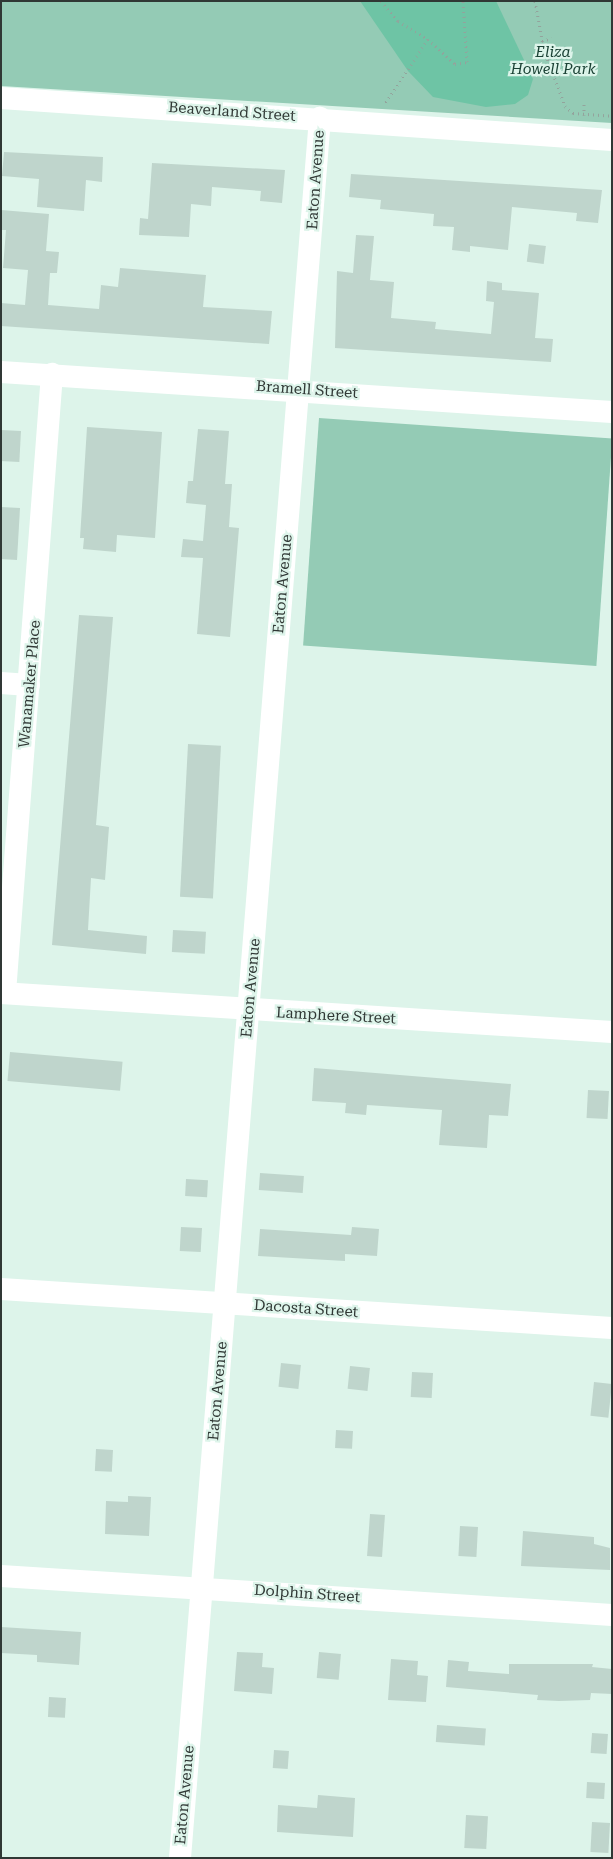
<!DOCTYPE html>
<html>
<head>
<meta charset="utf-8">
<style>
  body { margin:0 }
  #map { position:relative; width:613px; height:1859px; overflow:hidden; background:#ddf4ea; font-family:"Roboto Serif",serif }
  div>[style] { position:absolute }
  .green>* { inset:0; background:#94cbb5; transform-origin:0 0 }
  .forest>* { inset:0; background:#6ec4a5 }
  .building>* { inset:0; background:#bfd5cc; transform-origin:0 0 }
  .path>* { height:3px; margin-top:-1.5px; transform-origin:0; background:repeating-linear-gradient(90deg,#93a39c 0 1px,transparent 0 5px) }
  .street>* { height:22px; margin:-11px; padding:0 11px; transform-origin:11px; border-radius:11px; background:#fff }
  span { translate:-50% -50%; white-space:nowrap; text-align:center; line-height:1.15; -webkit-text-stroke:4.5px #ddf4ea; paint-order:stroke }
  .park-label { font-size:15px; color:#1b4235; font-style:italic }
  .street-label { font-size:15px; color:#303835 }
  .frame { position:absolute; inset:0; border:2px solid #303835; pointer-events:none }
</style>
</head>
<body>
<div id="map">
  <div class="green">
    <div style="clip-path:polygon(1px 1px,612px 1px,612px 123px,1px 86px)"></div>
    <div style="left:319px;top:418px;width:294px;height:228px;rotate:4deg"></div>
  </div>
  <div class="forest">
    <div style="clip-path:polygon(360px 1px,496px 1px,533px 79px,528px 95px,515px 104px,486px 107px,433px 97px,408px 71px)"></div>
  </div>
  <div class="building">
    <div style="clip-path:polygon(4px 152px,103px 157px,102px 182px,86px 180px,84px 211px,37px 207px,39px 179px,2px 176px)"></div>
    <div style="clip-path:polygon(152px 163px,285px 170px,282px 203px,260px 201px,261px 191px,212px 187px,211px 206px,191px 204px,189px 237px,139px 235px,140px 218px,148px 219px)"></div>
    <div style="clip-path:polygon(351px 174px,602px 190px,598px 223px,576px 221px,577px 213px,512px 207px,508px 250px,470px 246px,470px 252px,452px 250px,454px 227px,433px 226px,434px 214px,380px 209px,381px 200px,349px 197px)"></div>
    <div style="clip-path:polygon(1px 210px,49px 214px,46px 251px,59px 252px,57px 273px,50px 273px,48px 305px,99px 309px,101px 285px,118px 287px,120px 268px,206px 275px,203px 307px,272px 311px,269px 344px,1px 326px,1px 303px,25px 305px,28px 270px,3px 268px,6px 230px,1px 230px)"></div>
    <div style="clip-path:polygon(356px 235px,374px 236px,370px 280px,394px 282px,391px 318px,436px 322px,435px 329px,491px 334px,494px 302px,486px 301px,487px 281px,502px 283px,502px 290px,539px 293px,535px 338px,553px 339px,551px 362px,335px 348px,337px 271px,353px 273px)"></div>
    <div style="left:529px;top:244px;width:17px;height:18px;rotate:7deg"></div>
    <div style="clip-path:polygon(87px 427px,162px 432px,155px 538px,117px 535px,116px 552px,83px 549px,84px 538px,80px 538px)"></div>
    <div style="clip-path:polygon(198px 429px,229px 431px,225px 484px,232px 484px,229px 527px,239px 528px,230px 637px,197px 634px,203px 558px,181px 557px,183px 539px,203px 541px,206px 505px,186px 503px,188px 481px,193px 481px)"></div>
    <div style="left:1px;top:430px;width:20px;height:31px;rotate:3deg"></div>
    <div style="clip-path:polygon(1px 507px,20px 508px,17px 560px,1px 559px)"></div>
    <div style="clip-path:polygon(79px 615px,113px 617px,96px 825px,109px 827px,105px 880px,91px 878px,88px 930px,147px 936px,146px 954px,52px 945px)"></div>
    <div style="left:188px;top:744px;width:33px;height:153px;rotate:3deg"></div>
    <div style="left:173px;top:930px;width:33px;height:22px;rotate:3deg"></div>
    <div style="left:10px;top:1052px;width:113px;height:29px;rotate:5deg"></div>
    <div style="clip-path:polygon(314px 1068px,511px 1084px,508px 1116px,489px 1115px,487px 1148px,439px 1145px,442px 1110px,367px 1105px,366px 1115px,345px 1113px,346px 1103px,312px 1101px)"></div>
    <div style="left:588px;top:1090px;width:21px;height:28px;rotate:3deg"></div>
    <div style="left:260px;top:1173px;width:44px;height:17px;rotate:4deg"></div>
    <div style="left:186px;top:1179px;width:22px;height:17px;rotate:3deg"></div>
    <div style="left:181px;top:1227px;width:21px;height:24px;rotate:3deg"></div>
    <div style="clip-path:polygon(352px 1227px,379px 1229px,377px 1256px,345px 1254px,345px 1261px,258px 1256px,260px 1229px,351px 1235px)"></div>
    <div style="left:281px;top:1363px;width:20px;height:24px;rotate:6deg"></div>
    <div style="left:350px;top:1366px;width:20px;height:23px;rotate:6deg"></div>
    <div style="left:412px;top:1372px;width:21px;height:25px;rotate:3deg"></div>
    <div style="left:594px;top:1382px;width:18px;height:34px;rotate:6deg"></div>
    <div style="left:336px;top:1430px;width:17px;height:18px;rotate:3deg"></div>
    <div style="left:96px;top:1449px;width:17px;height:22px;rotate:3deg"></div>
    <div style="clip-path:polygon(128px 1496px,151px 1497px,149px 1536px,105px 1534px,106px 1501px,128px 1502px)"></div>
    <div style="left:370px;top:1514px;width:15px;height:42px;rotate:4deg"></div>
    <div style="left:460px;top:1526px;width:18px;height:30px;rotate:3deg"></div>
    <div style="clip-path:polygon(523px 1531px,594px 1537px,594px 1544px,610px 1548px,610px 1570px,521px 1566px)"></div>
    <div style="clip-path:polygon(1px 1627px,81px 1632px,79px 1665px,37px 1662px,37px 1655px,1px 1653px)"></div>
    <div style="clip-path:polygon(237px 1652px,263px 1653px,262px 1667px,274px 1668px,272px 1694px,234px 1691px)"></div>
    <div style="left:319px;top:1652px;width:22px;height:26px;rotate:5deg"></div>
    <div style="clip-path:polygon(391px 1659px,418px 1661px,417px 1675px,428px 1676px,426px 1702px,388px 1700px)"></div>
    <div style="clip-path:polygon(448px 1660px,469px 1662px,468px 1671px,509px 1674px,509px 1664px,593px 1664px,592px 1667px,612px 1669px,612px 1694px,591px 1693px,590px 1700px,559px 1701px,537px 1700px,538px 1695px,446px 1687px)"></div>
    <div style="left:49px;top:1697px;width:17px;height:20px;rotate:3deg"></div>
    <div style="left:437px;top:1725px;width:49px;height:17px;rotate:4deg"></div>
    <div style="left:592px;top:1733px;width:16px;height:20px;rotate:4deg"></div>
    <div style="left:274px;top:1750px;width:15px;height:18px;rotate:4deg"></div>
    <div style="left:587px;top:1782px;width:18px;height:16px;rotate:3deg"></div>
    <div style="clip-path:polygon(318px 1795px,355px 1798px,353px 1837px,277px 1832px,278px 1805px,317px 1808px)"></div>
    <div style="left:466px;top:1815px;width:22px;height:33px;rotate:3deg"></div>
    <div style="left:592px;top:1822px;width:18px;height:30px;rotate:3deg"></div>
  </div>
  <div class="path">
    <div style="left:381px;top:1px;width:26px;rotate:50deg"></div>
    <div style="left:398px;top:21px;width:35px;rotate:31deg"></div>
    <div style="left:428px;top:39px;width:79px;rotate:123.7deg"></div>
    <div style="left:535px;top:1px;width:50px;rotate:79.6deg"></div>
    <div style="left:544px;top:50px;width:60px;rotate:69.4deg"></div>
    <div style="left:565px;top:106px;width:11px;rotate:41deg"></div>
    <div style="left:573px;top:113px;width:39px;rotate:4deg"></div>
    <div style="left:428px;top:39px;width:37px;rotate:43deg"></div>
    <div style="left:455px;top:64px;width:12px;rotate:-9deg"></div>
    <div style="left:467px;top:62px;width:61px;rotate:-93.8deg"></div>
    <div style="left:542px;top:41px;width:10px;rotate:-17deg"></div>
    <div style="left:584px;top:115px;width:13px;rotate:-90deg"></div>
  </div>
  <div class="street">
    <div style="left:1px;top:98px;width:612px;rotate:3.93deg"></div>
    <div style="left:1px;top:372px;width:612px;rotate:3.75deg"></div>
    <div style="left:1px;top:683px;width:28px;rotate:4deg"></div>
    <div style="left:1px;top:993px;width:612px;rotate:3.65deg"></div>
    <div style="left:5px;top:993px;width:621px;rotate:-85.66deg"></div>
    <div style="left:1px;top:1289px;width:612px;rotate:3.65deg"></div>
    <div style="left:1px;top:1576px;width:612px;rotate:3.65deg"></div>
    <div style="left:180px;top:1858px;width:1746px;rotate:-85.4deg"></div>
  </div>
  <div class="park-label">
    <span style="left:553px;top:61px">Eliza<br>Howell Park</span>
  </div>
  <div class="street-label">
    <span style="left:232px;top:112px;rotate:4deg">Beaverland Street</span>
    <span style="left:316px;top:180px;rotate:-86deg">Eaton Avenue</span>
    <span style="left:307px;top:390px;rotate:4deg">Bramell Street</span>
    <span style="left:283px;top:584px;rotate:-85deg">Eaton Avenue</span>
    <span style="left:30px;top:684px;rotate:-85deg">Wanamaker Place</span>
    <span style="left:251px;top:988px;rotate:-85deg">Eaton Avenue</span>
    <span style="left:336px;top:1016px;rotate:3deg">Lamphere Street</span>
    <span style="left:306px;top:1309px;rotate:4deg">Dacosta Street</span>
    <span style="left:218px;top:1391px;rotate:-85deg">Eaton Avenue</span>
    <span style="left:307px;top:1594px;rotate:4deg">Dolphin Street</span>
    <span style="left:185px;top:1795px;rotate:-85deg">Eaton Avenue</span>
  </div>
  <div class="frame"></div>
</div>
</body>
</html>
